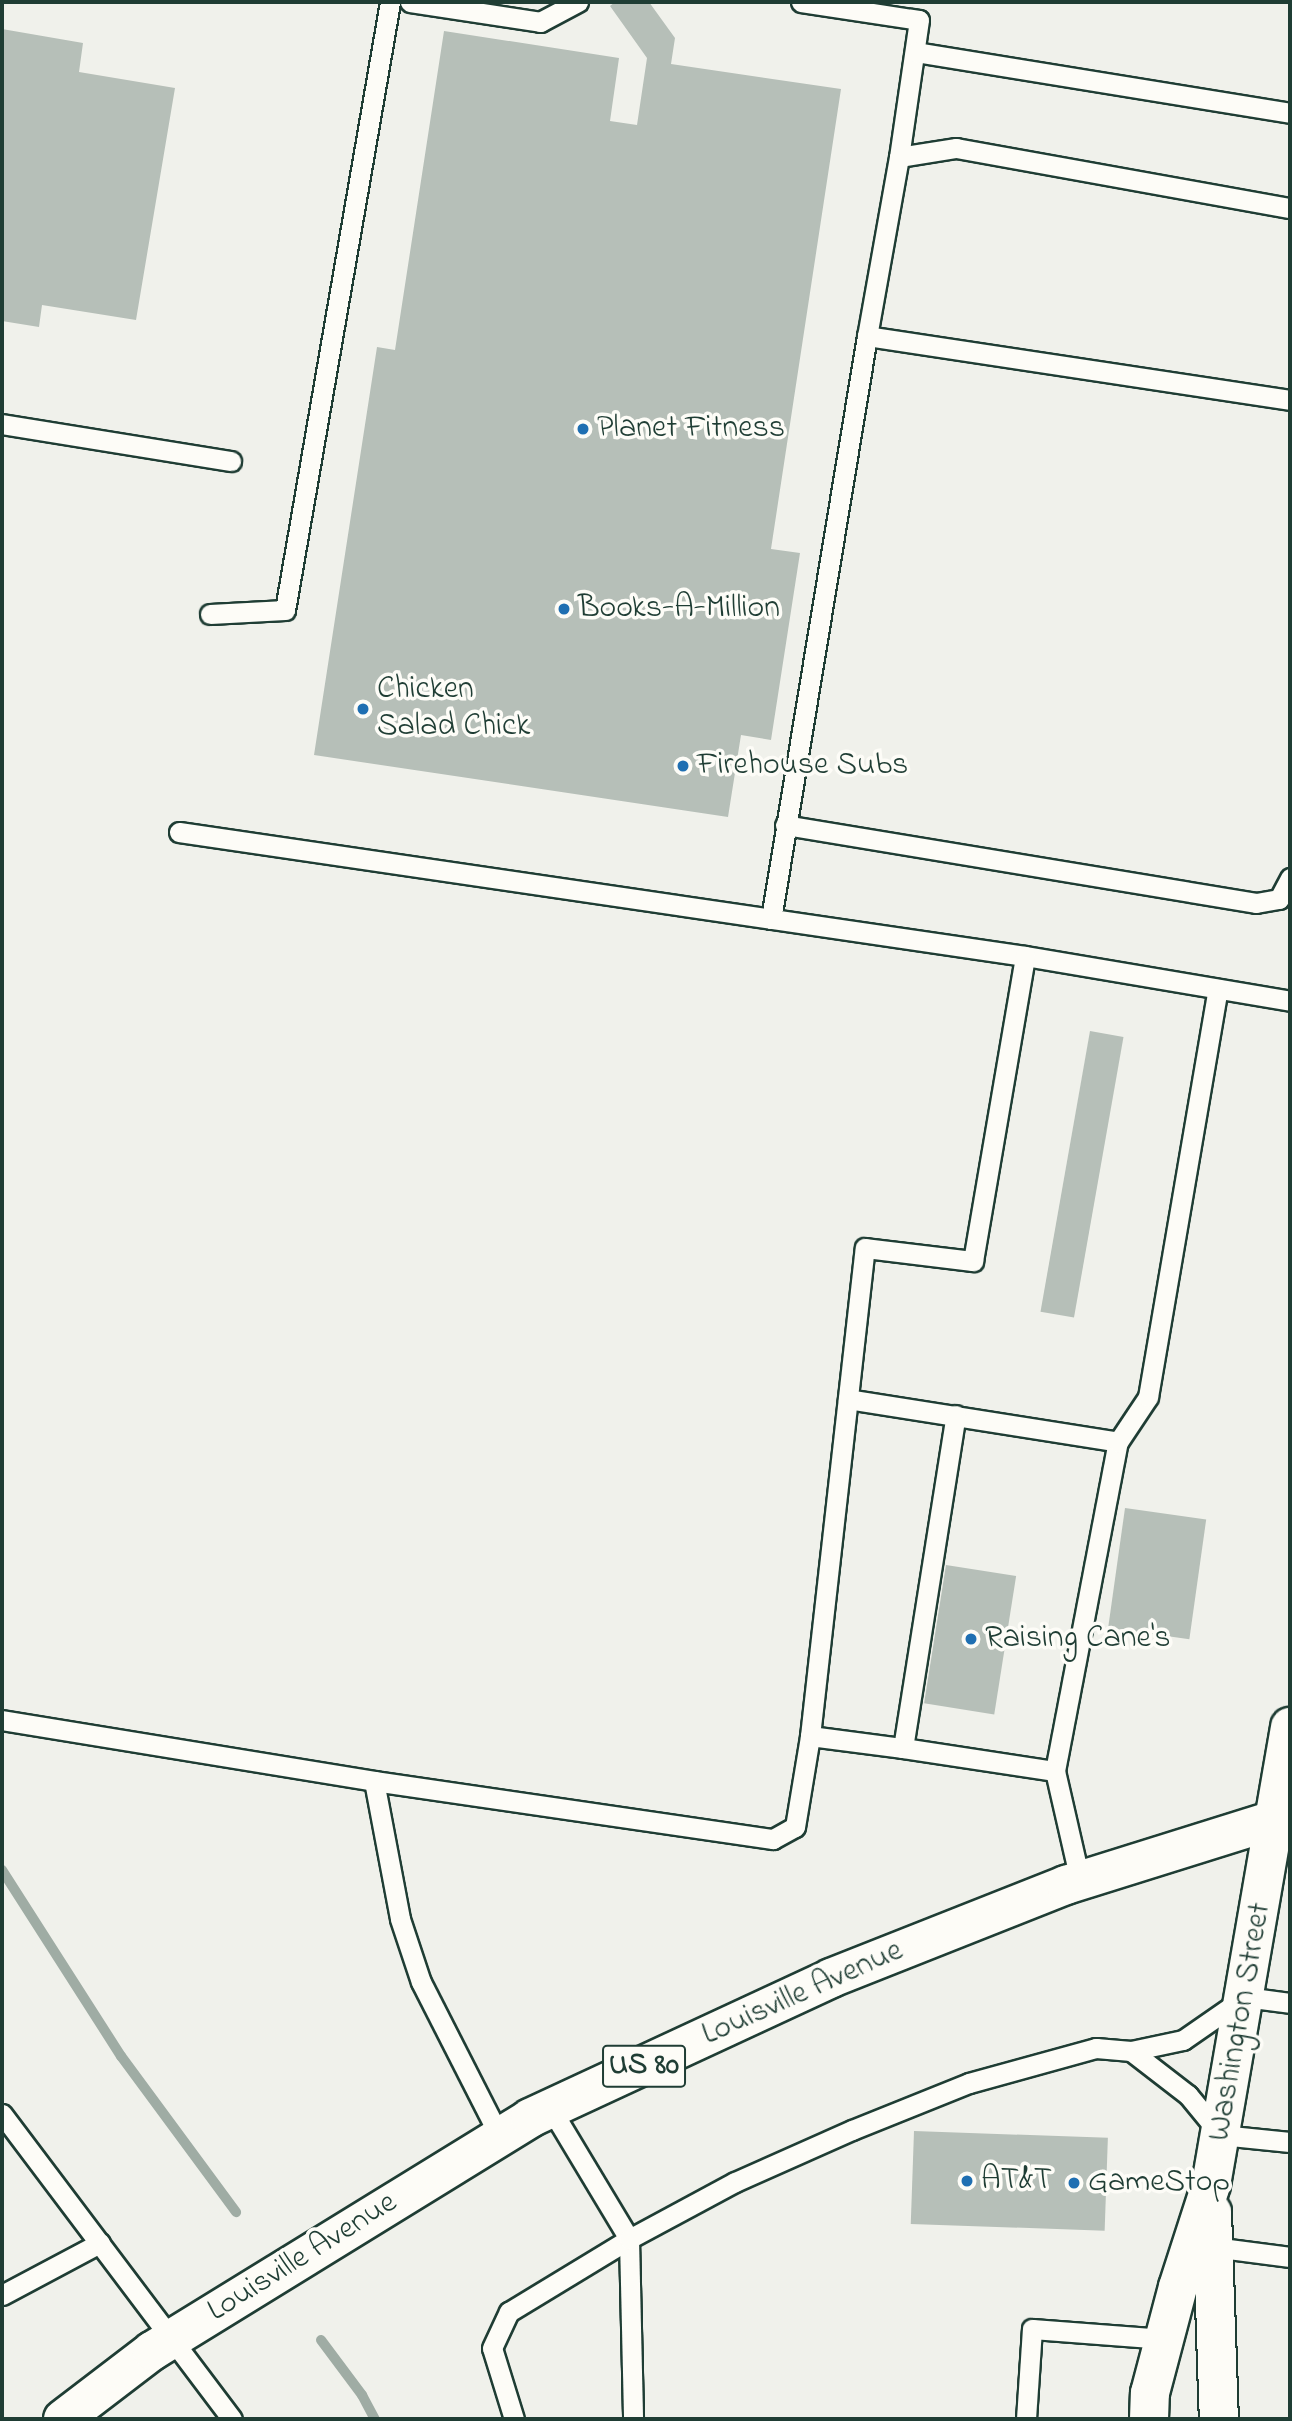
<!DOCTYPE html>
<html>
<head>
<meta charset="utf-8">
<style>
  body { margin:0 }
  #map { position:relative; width:1292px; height:2421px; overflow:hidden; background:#f0f1eb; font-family:"Indie Flower",sans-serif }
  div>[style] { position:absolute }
  .stream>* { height:10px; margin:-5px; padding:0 5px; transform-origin:5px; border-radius:5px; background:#9faca4 }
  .building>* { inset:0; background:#b6bfb8; transform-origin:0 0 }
  .roads { filter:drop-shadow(2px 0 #1f3d34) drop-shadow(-2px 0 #1f3d34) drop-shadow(0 2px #1f3d34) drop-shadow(0 -2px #1f3d34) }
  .lane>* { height:19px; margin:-9.5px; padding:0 9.5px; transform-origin:9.5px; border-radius:9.5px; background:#fdfcf7 }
  .secondary>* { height:38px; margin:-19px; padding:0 19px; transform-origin:19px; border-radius:19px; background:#fdfcf7 }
  .primary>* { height:38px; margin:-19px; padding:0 19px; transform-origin:19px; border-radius:19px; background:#fdfcf7 }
  .dots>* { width:19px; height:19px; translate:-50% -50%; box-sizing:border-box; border:4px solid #fdfcf7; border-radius:50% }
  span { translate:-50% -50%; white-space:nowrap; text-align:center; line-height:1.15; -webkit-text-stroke:7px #fdfcf7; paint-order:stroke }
  .shield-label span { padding:2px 5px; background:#fdfcf7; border:2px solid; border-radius:5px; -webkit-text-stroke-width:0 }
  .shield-label { font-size:30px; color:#1f3d34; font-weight:700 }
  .poi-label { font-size:32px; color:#1f3d34 }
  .left { translate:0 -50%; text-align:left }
  .street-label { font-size:32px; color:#1f3d34 }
  .frame { position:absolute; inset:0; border:4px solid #1f3d34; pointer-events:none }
</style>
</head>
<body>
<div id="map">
  <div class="stream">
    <div style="left:2px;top:1870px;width:221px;rotate:57.4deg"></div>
    <div style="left:121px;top:2056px;width:194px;rotate:53.6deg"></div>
    <div style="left:321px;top:2340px;width:69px;rotate:53.3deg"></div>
    <div style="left:362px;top:2395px;width:27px;rotate:62deg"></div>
  </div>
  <div class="building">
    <div style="clip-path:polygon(615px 2px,649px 2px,675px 38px,671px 64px,841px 89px,771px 549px,800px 553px,771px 740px,741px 735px,728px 817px,314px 755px,377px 347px,395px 350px,444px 31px,619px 58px,610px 121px,637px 125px,647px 58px,610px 6px)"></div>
    <div style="clip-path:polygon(2px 29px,83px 43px,79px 72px,175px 88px,136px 320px,42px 305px,39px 327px,2px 321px)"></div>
    <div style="left:1090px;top:1031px;width:34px;height:285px;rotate:10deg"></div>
    <div style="left:1125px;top:1508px;width:82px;height:121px;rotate:8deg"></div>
    <div style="left:946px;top:1565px;width:71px;height:140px;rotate:9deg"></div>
    <div style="left:914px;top:2131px;width:194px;height:93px;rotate:2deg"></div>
  </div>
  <div class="roads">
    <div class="lane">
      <div style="left:410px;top:2px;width:132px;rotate:8.7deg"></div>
      <div style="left:540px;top:22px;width:43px;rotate:-27.8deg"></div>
      <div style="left:801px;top:2px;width:119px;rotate:8.7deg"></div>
      <div style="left:919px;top:20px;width:138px;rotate:98.3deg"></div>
      <div style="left:899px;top:157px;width:182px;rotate:100.1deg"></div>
      <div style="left:915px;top:52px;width:380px;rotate:9.2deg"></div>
      <div style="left:899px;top:157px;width:58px;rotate:-9deg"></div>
      <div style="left:956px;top:148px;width:339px;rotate:10.2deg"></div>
      <div style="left:2px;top:424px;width:232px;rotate:9.2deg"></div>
      <div style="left:210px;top:614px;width:75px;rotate:-3.1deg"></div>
      <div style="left:285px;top:610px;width:617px;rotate:-80.2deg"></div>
      <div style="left:785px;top:825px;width:477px;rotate:9.4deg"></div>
      <div style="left:1256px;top:903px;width:23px;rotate:-10deg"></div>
      <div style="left:1279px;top:899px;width:24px;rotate:-62deg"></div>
      <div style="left:179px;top:832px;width:855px;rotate:8.34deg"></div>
      <div style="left:1025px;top:956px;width:269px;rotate:9.6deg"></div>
      <div style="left:771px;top:919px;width:591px;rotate:-80.65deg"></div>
      <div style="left:867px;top:336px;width:428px;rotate:8.6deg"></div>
      <div style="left:848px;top:1399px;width:273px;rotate:9deg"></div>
      <div style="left:2px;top:1720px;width:377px;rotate:9.3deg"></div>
      <div style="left:374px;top:1781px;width:140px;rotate:79.3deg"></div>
      <div style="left:400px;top:1919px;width:66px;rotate:71.6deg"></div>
      <div style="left:421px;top:1982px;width:174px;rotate:63deg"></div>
      <div style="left:810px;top:1736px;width:491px;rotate:-83.6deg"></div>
      <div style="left:865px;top:1248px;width:109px;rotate:6.9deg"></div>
      <div style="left:973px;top:1261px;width:309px;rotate:-80.3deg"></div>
      <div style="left:903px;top:1748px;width:337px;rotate:-81deg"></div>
      <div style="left:1055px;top:1771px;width:335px;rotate:-79.2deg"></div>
      <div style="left:1118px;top:1442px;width:54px;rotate:-56.3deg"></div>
      <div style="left:1148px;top:1397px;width:414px;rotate:-80.3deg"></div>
      <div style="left:374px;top:1781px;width:403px;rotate:8.3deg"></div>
      <div style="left:773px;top:1839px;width:25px;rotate:-29deg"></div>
      <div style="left:795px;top:1827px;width:92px;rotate:-80.6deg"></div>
      <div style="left:810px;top:1736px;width:94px;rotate:7.4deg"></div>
      <div style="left:903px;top:1748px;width:154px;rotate:8.6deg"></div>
      <div style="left:1055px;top:1771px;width:112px;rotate:77.1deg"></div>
      <div style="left:1131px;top:2051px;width:72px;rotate:37.7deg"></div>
      <div style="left:1188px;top:2095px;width:52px;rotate:50.5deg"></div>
      <div style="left:1221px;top:2135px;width:69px;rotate:5.8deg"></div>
      <div style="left:551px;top:2109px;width:152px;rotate:59deg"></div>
      <div style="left:629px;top:2239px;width:180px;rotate:88.7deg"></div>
      <div style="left:2px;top:2114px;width:382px;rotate:53deg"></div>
      <div style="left:1213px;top:2247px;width:78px;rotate:7.4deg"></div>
      <div style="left:2px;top:2295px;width:111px;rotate:-28deg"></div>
      <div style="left:514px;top:2419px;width:74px;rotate:-107.2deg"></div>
      <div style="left:492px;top:2348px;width:40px;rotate:-65deg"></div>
      <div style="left:509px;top:2312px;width:140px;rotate:-31.3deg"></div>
      <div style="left:629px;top:2239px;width:120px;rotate:-28.3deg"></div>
      <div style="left:735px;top:2182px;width:128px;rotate:-24deg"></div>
      <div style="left:852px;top:2130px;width:126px;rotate:-21.9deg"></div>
      <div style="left:969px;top:2083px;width:132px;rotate:-15.4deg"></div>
      <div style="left:1096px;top:2048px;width:35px;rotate:5deg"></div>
      <div style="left:1131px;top:2051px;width:53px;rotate:-11.9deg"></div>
      <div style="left:1183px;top:2040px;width:75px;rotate:-34.7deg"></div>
      <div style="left:1245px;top:1997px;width:45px;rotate:7.6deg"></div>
      <div style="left:1026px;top:2419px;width:90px;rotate:-86.2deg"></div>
      <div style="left:1032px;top:2329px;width:133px;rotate:4.3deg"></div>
    </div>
    <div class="secondary">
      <div style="left:1212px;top:2212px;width:207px;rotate:88.1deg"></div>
      <div style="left:1149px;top:2419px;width:26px;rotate:-88deg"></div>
      <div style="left:1150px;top:2393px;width:110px;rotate:-75.2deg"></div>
      <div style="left:1178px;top:2287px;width:107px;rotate:-72.1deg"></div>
      <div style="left:1211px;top:2185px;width:465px;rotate:-80.2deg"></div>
    </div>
    <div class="primary">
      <div style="left:63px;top:2419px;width:112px;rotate:-37.4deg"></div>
      <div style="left:152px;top:2351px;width:444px;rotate:-31.6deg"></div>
      <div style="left:530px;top:2118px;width:332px;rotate:-24.9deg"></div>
      <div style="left:831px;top:1978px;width:253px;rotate:-21.6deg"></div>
      <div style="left:1066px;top:1885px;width:235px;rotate:-17.4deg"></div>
    </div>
  </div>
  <div class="dots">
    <div style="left:583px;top:429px;background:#1f6fb2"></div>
    <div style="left:564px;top:609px;background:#1f6fb2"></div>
    <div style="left:363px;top:709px;background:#1f6fb2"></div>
    <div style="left:683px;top:766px;background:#1f6fb2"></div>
    <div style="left:971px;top:1639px;background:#1f6fb2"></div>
    <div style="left:967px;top:2181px;background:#1f6fb2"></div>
    <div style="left:1074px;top:2183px;background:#1f6fb2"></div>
  </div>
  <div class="shield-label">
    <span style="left:644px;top:2066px">US 80</span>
  </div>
  <div class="poi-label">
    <span class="left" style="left:597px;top:429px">Planet Fitness</span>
    <span class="left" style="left:578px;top:609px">Books-A-Million</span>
    <span class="left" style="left:377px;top:709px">Chicken<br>Salad Chick</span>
    <span class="left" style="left:697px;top:766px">Firehouse Subs</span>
    <span class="left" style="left:985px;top:1639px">Raising Cane's</span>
    <span class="left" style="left:981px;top:2181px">AT&amp;T</span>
    <span class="left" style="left:1088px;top:2183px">GameStop</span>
  </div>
  <div class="street-label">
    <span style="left:803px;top:1994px;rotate:-24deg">Louisville Avenue</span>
    <span style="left:1241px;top:2022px;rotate:-80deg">Washington Street</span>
    <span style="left:303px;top:2258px;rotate:-32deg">Louisville Avenue</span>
  </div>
  <div class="frame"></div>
</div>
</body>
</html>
